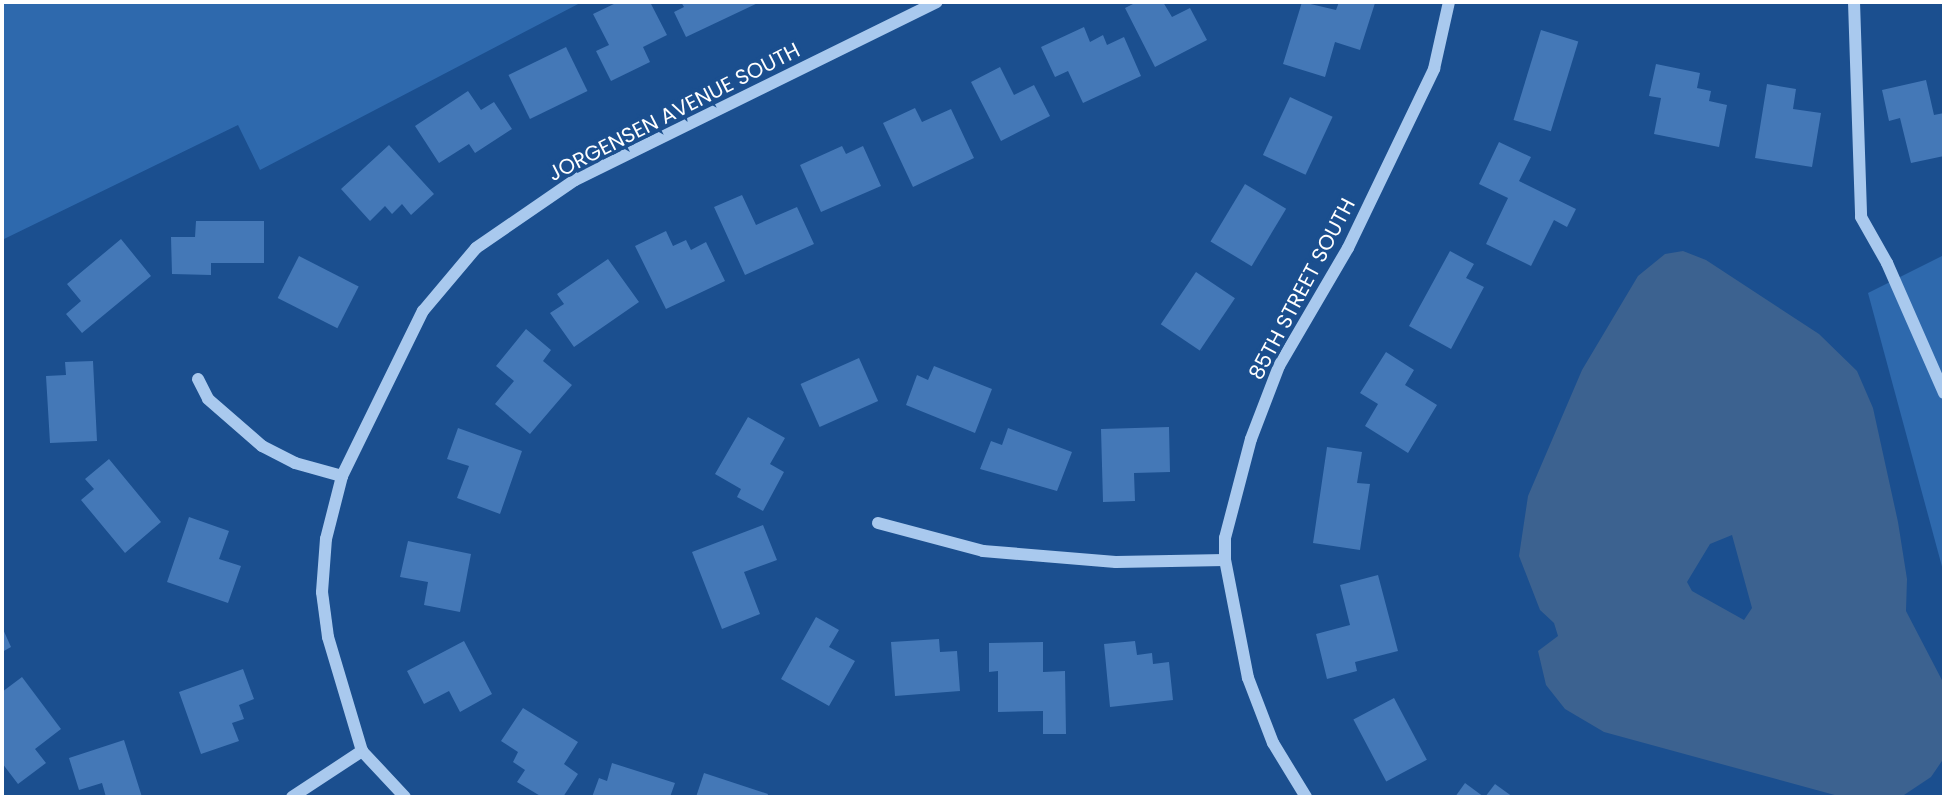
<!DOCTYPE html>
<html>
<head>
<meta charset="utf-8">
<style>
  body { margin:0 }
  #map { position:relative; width:1946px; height:799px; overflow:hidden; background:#1b4f8f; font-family:Poppins,sans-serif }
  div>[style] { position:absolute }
  .green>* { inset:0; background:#2e69ad }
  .water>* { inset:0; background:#3c6290 }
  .building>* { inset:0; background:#4478b7; transform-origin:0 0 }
  .minor>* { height:12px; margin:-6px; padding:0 6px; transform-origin:6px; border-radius:6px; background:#a9c9ee }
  span { translate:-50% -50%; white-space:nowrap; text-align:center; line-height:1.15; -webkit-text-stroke:7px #1b4f8f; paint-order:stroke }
  .street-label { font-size:21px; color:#fff }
  .frame { position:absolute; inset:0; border:4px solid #fff; pointer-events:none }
</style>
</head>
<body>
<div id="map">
  <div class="green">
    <div style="clip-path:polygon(2px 2px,582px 2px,260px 170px,238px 125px,2px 240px)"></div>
    <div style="clip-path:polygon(1944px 255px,1944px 574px,1868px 293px)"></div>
  </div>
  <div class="water">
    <div style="clip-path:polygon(evenodd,1683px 251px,1706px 260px,1819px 334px,1857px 371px,1873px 408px,1898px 522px,1907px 579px,1906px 611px,1944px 684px,1944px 758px,1931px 777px,1901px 797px,1842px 797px,1604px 732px,1565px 709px,1546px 685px,1538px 651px,1558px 636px,1554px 623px,1540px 610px,1519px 556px,1528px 496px,1582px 370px,1638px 276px,1665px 254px,1683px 251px,1732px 535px,1752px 608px,1744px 620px,1692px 591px,1687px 582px,1710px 544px,1732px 535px)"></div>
  </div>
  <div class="building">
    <div style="clip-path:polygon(618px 2px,650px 2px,667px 35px,643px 47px,650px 62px,611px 81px,596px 51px,609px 45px,593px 14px)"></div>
    <div style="clip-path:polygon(681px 2px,760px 2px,686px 37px,674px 12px,684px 7px)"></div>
    <div style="clip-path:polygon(1137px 2px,1163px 2px,1172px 17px,1190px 8px,1207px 40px,1155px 67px,1125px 8px)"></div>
    <div style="clip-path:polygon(1302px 2px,1336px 10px,1339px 2px,1375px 3px,1360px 50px,1335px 42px,1325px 77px,1283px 64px)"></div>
    <div style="clip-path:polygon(1084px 27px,1090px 42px,1103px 35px,1107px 45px,1124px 37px,1141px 76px,1083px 103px,1068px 71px,1055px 77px,1041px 47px)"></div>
    <div style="left:1541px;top:30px;width:39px;height:94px;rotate:17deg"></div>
    <div style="left:566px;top:47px;width:49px;height:64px;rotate:64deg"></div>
    <div style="clip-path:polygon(1656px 64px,1700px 73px,1697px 88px,1711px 91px,1709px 101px,1727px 105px,1719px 147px,1654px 134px,1661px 98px,1649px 96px)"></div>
    <div style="clip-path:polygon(1000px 67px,1014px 95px,1034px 85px,1050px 116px,1001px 141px,971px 82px)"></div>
    <div style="clip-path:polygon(1926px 80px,1934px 115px,1944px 113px,1944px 156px,1911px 163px,1900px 118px,1889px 121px,1882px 90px)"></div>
    <div style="clip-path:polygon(1767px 84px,1796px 89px,1793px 109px,1821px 113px,1812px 167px,1755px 158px)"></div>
    <div style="clip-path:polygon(468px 91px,481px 110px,494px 102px,512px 129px,475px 153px,469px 144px,439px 163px,415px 126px)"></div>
    <div style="left:1290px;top:97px;width:47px;height:64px;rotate:25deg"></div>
    <div style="clip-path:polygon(915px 108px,922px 122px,951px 109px,974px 158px,913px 187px,883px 123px)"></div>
    <div style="clip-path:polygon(1499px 142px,1531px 157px,1519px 181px,1576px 209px,1567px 227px,1554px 220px,1531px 266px,1486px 244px,1508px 198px,1479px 184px)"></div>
    <div style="clip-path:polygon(389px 145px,434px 194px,411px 215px,402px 204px,392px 214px,385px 206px,370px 221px,341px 189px)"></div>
    <div style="clip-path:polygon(842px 146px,846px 154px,863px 146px,881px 186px,821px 212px,800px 165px)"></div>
    <div style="left:1245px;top:184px;width:48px;height:67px;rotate:31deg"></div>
    <div style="clip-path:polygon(742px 195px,756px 225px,797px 207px,814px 244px,745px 275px,714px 207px)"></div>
    <div style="clip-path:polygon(196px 221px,264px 221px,264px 263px,211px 263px,211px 275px,172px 274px,171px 237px,195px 237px)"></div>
    <div style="clip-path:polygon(666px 231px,673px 246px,686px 240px,691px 250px,706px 242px,725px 281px,666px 309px,635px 246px)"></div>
    <div style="clip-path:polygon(121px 239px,151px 276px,82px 333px,66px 314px,81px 301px,67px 284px)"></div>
    <div style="clip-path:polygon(1450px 251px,1474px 264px,1466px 278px,1484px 287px,1451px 349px,1409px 326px)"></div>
    <div style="left:299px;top:256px;width:67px;height:47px;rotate:27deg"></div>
    <div style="clip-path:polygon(608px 259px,639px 302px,574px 347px,550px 313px,564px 304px,557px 294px)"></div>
    <div style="left:1196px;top:272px;width:47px;height:63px;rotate:34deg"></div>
    <div style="clip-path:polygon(526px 329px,551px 350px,543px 361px,572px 385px,530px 434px,495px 404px,514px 381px,496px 366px)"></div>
    <div style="clip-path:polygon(1386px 352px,1414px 370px,1405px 385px,1437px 405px,1408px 453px,1365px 426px,1378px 404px,1360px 393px)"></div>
    <div style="left:859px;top:358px;width:47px;height:64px;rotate:66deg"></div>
    <div style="clip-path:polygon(93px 361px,97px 441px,50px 443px,46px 376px,66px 375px,65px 362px)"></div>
    <div style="clip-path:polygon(934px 366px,992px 389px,975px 433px,906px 405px,917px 375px,928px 380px)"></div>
    <div style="clip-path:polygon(748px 417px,785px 438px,770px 464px,784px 472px,763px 511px,737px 497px,741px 489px,715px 474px)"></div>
    <div style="clip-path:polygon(1169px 427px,1170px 472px,1134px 473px,1135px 501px,1103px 502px,1101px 429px)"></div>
    <div style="clip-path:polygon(458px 428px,522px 451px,500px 514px,457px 498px,469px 466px,447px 459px)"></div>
    <div style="clip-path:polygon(1008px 428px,1072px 452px,1057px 491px,980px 469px,991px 441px,1002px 445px)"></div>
    <div style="clip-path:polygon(1327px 447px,1362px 452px,1357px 483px,1370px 484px,1360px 550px,1313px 543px)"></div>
    <div style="clip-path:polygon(109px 459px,161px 522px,125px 553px,81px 500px,94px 489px,85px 479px)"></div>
    <div style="clip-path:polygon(189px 517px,229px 531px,219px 559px,241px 566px,228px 603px,167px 582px)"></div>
    <div style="clip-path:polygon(763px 525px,777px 560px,744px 572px,760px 614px,722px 629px,692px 552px)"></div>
    <div style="clip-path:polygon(408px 541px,471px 554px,460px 612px,424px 605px,428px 582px,400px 577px)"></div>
    <div style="clip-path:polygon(1378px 575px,1398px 651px,1355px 662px,1357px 671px,1327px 679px,1316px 634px,1350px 625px,1340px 585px)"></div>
    <div style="clip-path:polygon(816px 617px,839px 630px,829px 647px,855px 661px,829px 706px,781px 679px)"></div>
    <div style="clip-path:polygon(2px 627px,11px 647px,2px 652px)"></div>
    <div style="clip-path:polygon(939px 639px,940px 652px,957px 651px,960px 691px,895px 696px,891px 642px)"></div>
    <div style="clip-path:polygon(464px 641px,492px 694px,460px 712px,449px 691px,424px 704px,407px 671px)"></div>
    <div style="clip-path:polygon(1135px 641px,1137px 655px,1152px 653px,1153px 664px,1169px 662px,1173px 700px,1110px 707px,1104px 644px)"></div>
    <div style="clip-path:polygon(1043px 642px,1043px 672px,1065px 671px,1066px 734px,1043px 734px,1043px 711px,998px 712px,998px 671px,989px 672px,989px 643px)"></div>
    <div style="clip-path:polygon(243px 669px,254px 699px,239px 705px,244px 719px,232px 723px,239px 741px,201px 754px,179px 692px)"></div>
    <div style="clip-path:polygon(22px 677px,61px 729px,35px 749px,46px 763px,18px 784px,2px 763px,2px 692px)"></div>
    <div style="left:1394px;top:698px;width:70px;height:46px;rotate:62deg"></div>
    <div style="clip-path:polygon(523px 708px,578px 742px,564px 764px,578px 774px,563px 797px,542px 797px,517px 782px,525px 770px,513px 762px,518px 752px,501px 741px)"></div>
    <div style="clip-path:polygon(124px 740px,142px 797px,106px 797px,102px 783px,79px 790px,69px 758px)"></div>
    <div style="clip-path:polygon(612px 763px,675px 783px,670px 797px,592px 797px,599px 778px,607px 781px)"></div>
    <div style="clip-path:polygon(704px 773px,768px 794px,767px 797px,696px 797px)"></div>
    <div style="clip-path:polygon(1465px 783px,1484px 797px,1455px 797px)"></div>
    <div style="clip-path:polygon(1495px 784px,1513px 797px,1485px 797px)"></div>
  </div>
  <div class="minor">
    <div style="left:1854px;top:2px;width:215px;rotate:88.1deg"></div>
    <div style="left:1861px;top:217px;width:53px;rotate:60.5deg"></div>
    <div style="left:1887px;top:263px;width:142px;rotate:66.3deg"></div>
    <div style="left:198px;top:379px;width:22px;rotate:63deg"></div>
    <div style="left:208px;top:399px;width:72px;rotate:41deg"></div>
    <div style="left:262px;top:446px;width:37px;rotate:27deg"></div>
    <div style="left:295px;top:463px;width:49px;rotate:15.5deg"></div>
    <div style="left:878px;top:523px;width:109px;rotate:14.9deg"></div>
    <div style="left:983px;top:551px;width:133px;rotate:4.7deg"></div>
    <div style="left:1116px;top:562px;width:109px;rotate:-1.1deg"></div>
    <div style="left:292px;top:797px;width:84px;rotate:-33.3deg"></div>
    <div style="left:405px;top:797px;width:63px;rotate:-133.1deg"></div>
    <div style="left:362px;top:751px;width:119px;rotate:-106.6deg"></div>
    <div style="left:328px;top:637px;width:45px;rotate:-97.6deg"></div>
    <div style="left:322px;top:592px;width:53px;rotate:-85.7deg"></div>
    <div style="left:326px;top:539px;width:65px;rotate:-75.7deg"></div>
    <div style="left:342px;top:476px;width:184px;rotate:-63.9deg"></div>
    <div style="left:423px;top:311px;width:82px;rotate:-49.9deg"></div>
    <div style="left:476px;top:248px;width:120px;rotate:-34.5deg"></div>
    <div style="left:575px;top:180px;width:403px;rotate:-26.2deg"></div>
    <div style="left:1306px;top:797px;width:63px;rotate:-121.4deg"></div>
    <div style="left:1273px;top:743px;width:70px;rotate:-111deg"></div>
    <div style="left:1248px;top:678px;width:120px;rotate:-101deg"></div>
    <div style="left:1225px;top:560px;width:22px;rotate:-90deg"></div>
    <div style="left:1225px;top:538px;width:102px;rotate:-75.3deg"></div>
    <div style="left:1251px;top:439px;width:78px;rotate:-69deg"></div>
    <div style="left:1279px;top:366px;width:137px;rotate:-59.7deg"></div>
    <div style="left:1348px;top:248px;width:199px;rotate:-64.3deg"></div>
    <div style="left:1434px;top:69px;width:69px;rotate:-77.4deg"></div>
  </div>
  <div class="street-label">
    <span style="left:674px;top:112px;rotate:-27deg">JORGENSEN AVENUE SOUTH</span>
    <span style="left:1302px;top:289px;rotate:-62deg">85TH STREET SOUTH</span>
  </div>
  <div class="frame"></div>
</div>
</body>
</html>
